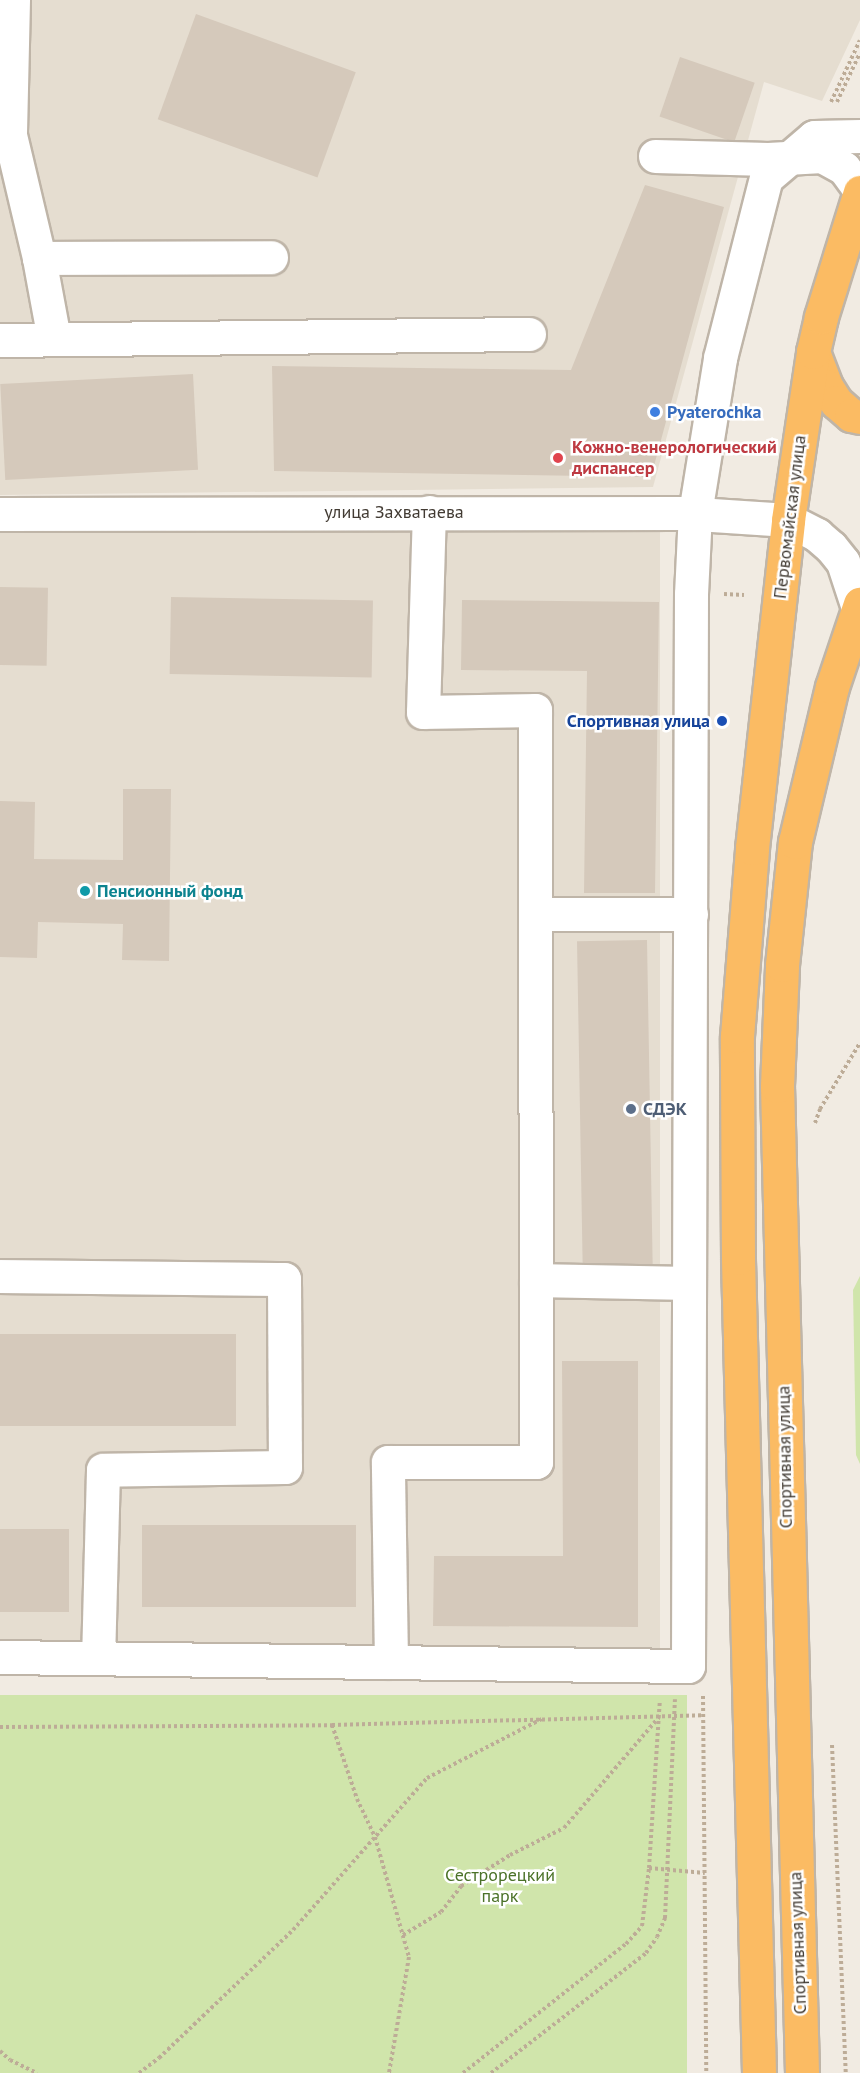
<!DOCTYPE html>
<html>
<head>
<meta charset="utf-8">
<style>
  body { margin:0 }
  #map { position:relative; width:860px; height:2073px; overflow:hidden; background:#f1ebe2; font-family:"PT Sans",sans-serif }
  div>[style] { position:absolute }
  .residential>* { inset:0; background:#e5ddd0; transform-origin:0 0 }
  .green>* { inset:0; background:#d0e5ab; transform-origin:0 0 }
  .building>* { inset:0; background:#d5c9bb; transform-origin:0 0 }
  .path>* { height:4px; margin-top:-2px; transform-origin:0; background:repeating-linear-gradient(90deg,#bdac97 0 3px,transparent 0 6px) }
  .roads { filter:drop-shadow(2px 0 #bfb5a8) drop-shadow(-2px 0 #bfb5a8) drop-shadow(0 2px #bfb5a8) drop-shadow(0 -2px #bfb5a8) }
  .minor>* { height:33px; margin:-16.5px; padding:0 16.5px; transform-origin:16.5px; border-radius:16.5px; background:#fff }
  .highway>* { height:33px; margin:-16.5px; padding:0 16.5px; transform-origin:16.5px; border-radius:16.5px; background:#fbbb63 }
  .dots>* { width:16px; height:16px; translate:-50% -50%; box-sizing:border-box; border:3px solid #fff; border-radius:50% }
  span { translate:-50% -50%; white-space:nowrap; text-align:center; line-height:1.15; -webkit-text-stroke:5px #fff; paint-order:stroke }
  .shop-label { font-size:18px; color:#366cbe; font-weight:700 }
  .left { translate:0 -50%; text-align:left }
  .health-label { font-size:18px; color:#be3a42; font-weight:700 }
  .street-label { font-size:18px; color:#423b33 }
  .transit-label { font-size:18px; color:#164399; font-weight:700 }
  .right { translate:-100% -50%; text-align:right }
  .culture-label { font-size:18px; color:#0d838f; font-weight:700 }
  .service-label { font-size:18px; color:#4e5e75; font-weight:700 }
  .park-label { font-size:18px; color:#4b7228 }
</style>
</head>
<body>
<div id="map">
  <div class="residential">
    <div style="clip-path:polygon(0 0,860px 0,860px 20px,822px 101px,764px 82px,653px 487px,0 495px)"></div>
    <div style="left:660px;top:527px;width:1127px;height:660px;rotate:90deg"></div>
  </div>
  <div class="green">
    <div style="clip-path:polygon(860px 1276px,860px 1464px,856px 1455px,853px 1290px)"></div>
    <div style="left:687px;top:1695px;width:378px;height:687px;rotate:90deg"></div>
  </div>
  <div class="building">
    <div style="left:196px;top:14px;width:170px;height:112px;rotate:20deg"></div>
    <div style="left:680px;top:57px;width:79px;height:63px;rotate:19deg"></div>
    <div style="clip-path:polygon(645px 185px,724px 207px,651px 477px,274px 471px,272px 366px,571px 370px)"></div>
    <div style="left:193px;top:374px;width:96px;height:193px;rotate:87deg"></div>
    <div style="left:0;top:587px;width:48px;height:78px;rotate:1deg"></div>
    <div style="left:171px;top:597px;width:202px;height:77px;rotate:1deg"></div>
    <div style="clip-path:polygon(462px 600px,659px 602px,655px 893px,584px 893px,587px 671px,461px 670px)"></div>
    <div style="clip-path:polygon(123px 789px,171px 789px,169px 961px,122px 960px,123px 924px,38px 922px,37px 958px,0 957px,0 801px,35px 802px,34px 859px,123px 860px)"></div>
    <div style="left:647px;top:940px;width:325px;height:70px;rotate:89deg"></div>
    <div style="left:0;top:1334px;width:236px;height:92px"></div>
    <div style="clip-path:polygon(562px 1361px,638px 1361px,638px 1627px,433px 1626px,434px 1556px,563px 1556px)"></div>
    <div style="left:356px;top:1525px;width:82px;height:214px;rotate:90deg"></div>
    <div style="left:0;top:1529px;width:69px;height:83px"></div>
  </div>
  <div class="path">
    <div style="left:831px;top:102px;width:68px;rotate:-64.9deg"></div>
    <div style="left:837px;top:102px;width:54px;rotate:-64.9deg"></div>
    <div style="left:724px;top:594px;width:20px;rotate:3deg"></div>
    <div style="left:815px;top:1123px;width:15px;rotate:-70deg"></div>
    <div style="left:820px;top:1109px;width:77px;rotate:-58.8deg"></div>
    <div style="left:703px;top:1696px;width:377px;rotate:89.5deg"></div>
    <div style="left:332px;top:1725px;width:78px;rotate:71.3deg"></div>
    <div style="left:357px;top:1799px;width:42px;rotate:64.7deg"></div>
    <div style="left:375px;top:1837px;width:125px;rotate:74.2deg"></div>
    <div style="left:409px;top:1957px;width:118px;rotate:99.8deg"></div>
    <div style="left:0;top:1727px;width:332px;rotate:-0.3deg"></div>
    <div style="left:332px;top:1725px;width:371px;rotate:-1.5deg"></div>
    <div style="left:832px;top:1745px;width:328px;rotate:87.6deg"></div>
    <div style="left:649px;top:1868px;width:56px;rotate:5.1deg"></div>
    <div style="left:403px;top:1935px;width:44px;rotate:-31.2deg"></div>
    <div style="left:441px;top:1912px;width:33px;rotate:-52deg"></div>
    <div style="left:461px;top:1886px;width:58px;rotate:-32.3deg"></div>
    <div style="left:510px;top:1855px;width:60px;rotate:-26.6deg"></div>
    <div style="left:564px;top:1828px;width:146px;rotate:-49.4deg"></div>
    <div style="left:0;top:2051px;width:13px;rotate:42deg"></div>
    <div style="left:10px;top:2060px;width:30px;rotate:26deg"></div>
    <div style="left:139px;top:2073px;width:25px;rotate:-37deg"></div>
    <div style="left:159px;top:2058px;width:185px;rotate:-43.7deg"></div>
    <div style="left:293px;top:1930px;width:203px;rotate:-48.6deg"></div>
    <div style="left:427px;top:1778px;width:129px;rotate:-27.2deg"></div>
    <div style="left:463px;top:2073px;width:208px;rotate:-38.4deg"></div>
    <div style="left:626px;top:1944px;width:24px;rotate:-48deg"></div>
    <div style="left:642px;top:1926px;width:58px;rotate:-83.1deg"></div>
    <div style="left:649px;top:1868px;width:168px;rotate:-86.3deg"></div>
    <div style="left:491px;top:2073px;width:196px;rotate:-37.7deg"></div>
    <div style="left:646px;top:1953px;width:19px;rotate:-55deg"></div>
    <div style="left:657px;top:1937px;width:21px;rotate:-67deg"></div>
    <div style="left:665px;top:1918px;width:219px;rotate:-87.4deg"></div>
  </div>
  <div class="roads">
    <div class="minor">
      <div style="left:13px;top:0;width:135px;rotate:91.3deg"></div>
      <div style="left:10px;top:135px;width:126px;rotate:76.7deg"></div>
      <div style="left:39px;top:258px;width:82px;rotate:79.5deg"></div>
      <div style="left:655px;top:156px;width:113px;rotate:1.5deg"></div>
      <div style="left:768px;top:159px;width:54px;rotate:-3.2deg"></div>
      <div style="left:822px;top:156px;width:25px;rotate:29deg"></div>
      <div style="left:844px;top:168px;width:27px;rotate:54deg"></div>
      <div style="left:39px;top:258px;width:232px;rotate:-0.2deg"></div>
      <div style="left:0;top:340px;width:529px;rotate:-0.65deg"></div>
      <div style="left:0;top:514px;width:682px;rotate:-0.08deg"></div>
      <div style="left:682px;top:513px;width:106px;rotate:3.8deg"></div>
      <div style="left:788px;top:520px;width:33px;rotate:27deg"></div>
      <div style="left:817px;top:535px;width:18px;rotate:41deg"></div>
      <div style="left:831px;top:547px;width:19px;rotate:51deg"></div>
      <div style="left:843px;top:562px;width:48px;rotate:71.9deg"></div>
      <div style="left:535px;top:914px;width:156px"></div>
      <div style="left:0;top:1276px;width:284px;rotate:0.6deg"></div>
      <div style="left:284px;top:1279px;width:188px;rotate:89.7deg"></div>
      <div style="left:285px;top:1467px;width:182px;rotate:179.1deg"></div>
      <div style="left:103px;top:1470px;width:188px;rotate:91.5deg"></div>
      <div style="left:536px;top:1280px;width:151px;rotate:1.1deg"></div>
      <div style="left:0;top:1657px;width:688px;rotate:0.75deg"></div>
      <div style="left:688px;top:1666px;width:1072px;rotate:-89.84deg"></div>
      <div style="left:691px;top:594px;width:81px;rotate:-87.2deg"></div>
      <div style="left:695px;top:513px;width:157px;rotate:-80.8deg"></div>
      <div style="left:720px;top:358px;width:186px;rotate:-75.7deg"></div>
      <div style="left:766px;top:178px;width:63px;rotate:-40.5deg"></div>
      <div style="left:814px;top:137px;width:46px;rotate:-1.2deg"></div>
      <div style="left:391px;top:1662px;width:200px;rotate:-90.9deg"></div>
      <div style="left:388px;top:1462px;width:148px"></div>
      <div style="left:536px;top:1462px;width:752px;rotate:-90.08deg"></div>
      <div style="left:535px;top:710px;width:112px;rotate:179deg"></div>
      <div style="left:423px;top:712px;width:200px;rotate:-88.3deg"></div>
    </div>
    <div class="highway">
      <div style="left:813px;top:352px;width:36px;rotate:69deg"></div>
      <div style="left:826px;top:386px;width:19px;rotate:58deg"></div>
      <div style="left:836px;top:402px;width:20px;rotate:41deg"></div>
      <div style="left:851px;top:415px;width:9px;rotate:13deg"></div>
      <div style="left:759px;top:2073px;width:815px;rotate:-91.48deg"></div>
      <div style="left:738px;top:1258px;width:222px;rotate:-90.3deg"></div>
      <div style="left:737px;top:1036px;width:189px;rotate:-85.4deg"></div>
      <div style="left:752px;top:848px;width:330px;rotate:-83.7deg"></div>
      <div style="left:788px;top:520px;width:170px;rotate:-81.5deg"></div>
      <div style="left:813px;top:352px;width:36px;rotate:-77deg"></div>
      <div style="left:821px;top:317px;width:131px;rotate:-72.7deg"></div>
      <div style="left:802px;top:2073px;width:987px;rotate:-91.45deg"></div>
      <div style="left:777px;top:1086px;width:121px;rotate:-87.6deg"></div>
      <div style="left:782px;top:965px;width:124px;rotate:-84deg"></div>
      <div style="left:795px;top:842px;width:159px;rotate:-76.6deg"></div>
      <div style="left:832px;top:687px;width:88px;rotate:-71.4deg"></div>
    </div>
  </div>
  <div class="dots">
    <div style="left:655px;top:412px;background:#3f7fe0"></div>
    <div style="left:558px;top:458px;background:#e0444e"></div>
    <div style="left:722px;top:721px;background:#1a4fb4"></div>
    <div style="left:85px;top:891px;background:#0f9aa8"></div>
    <div style="left:631px;top:1109px;background:#5c6f8a"></div>
  </div>
  <div class="shop-label">
    <span class="left" style="left:667px;top:412px">Pyaterochka</span>
  </div>
  <div class="health-label">
    <span class="left" style="left:572px;top:458px">Кожно-венерологический<br>диспансер</span>
  </div>
  <div class="street-label">
    <span style="left:394px;top:512px">улица Захватаева</span>
    <span style="left:790px;top:517px;rotate:-83deg">Первомайская улица</span>
    <span style="left:785px;top:1457px;rotate:-91deg">Спортивная улица</span>
    <span style="left:798px;top:1943px;rotate:-92deg">Спортивная улица</span>
  </div>
  <div class="transit-label">
    <span class="right" style="left:710px;top:721px">Спортивная улица</span>
  </div>
  <div class="culture-label">
    <span class="left" style="left:97px;top:891px">Пенсионный фонд</span>
  </div>
  <div class="service-label">
    <span class="left" style="left:643px;top:1109px">СДЭК</span>
  </div>
  <div class="park-label">
    <span style="left:500px;top:1886px">Сестрорецкий<br>парк</span>
  </div>
</div>
</body>
</html>
